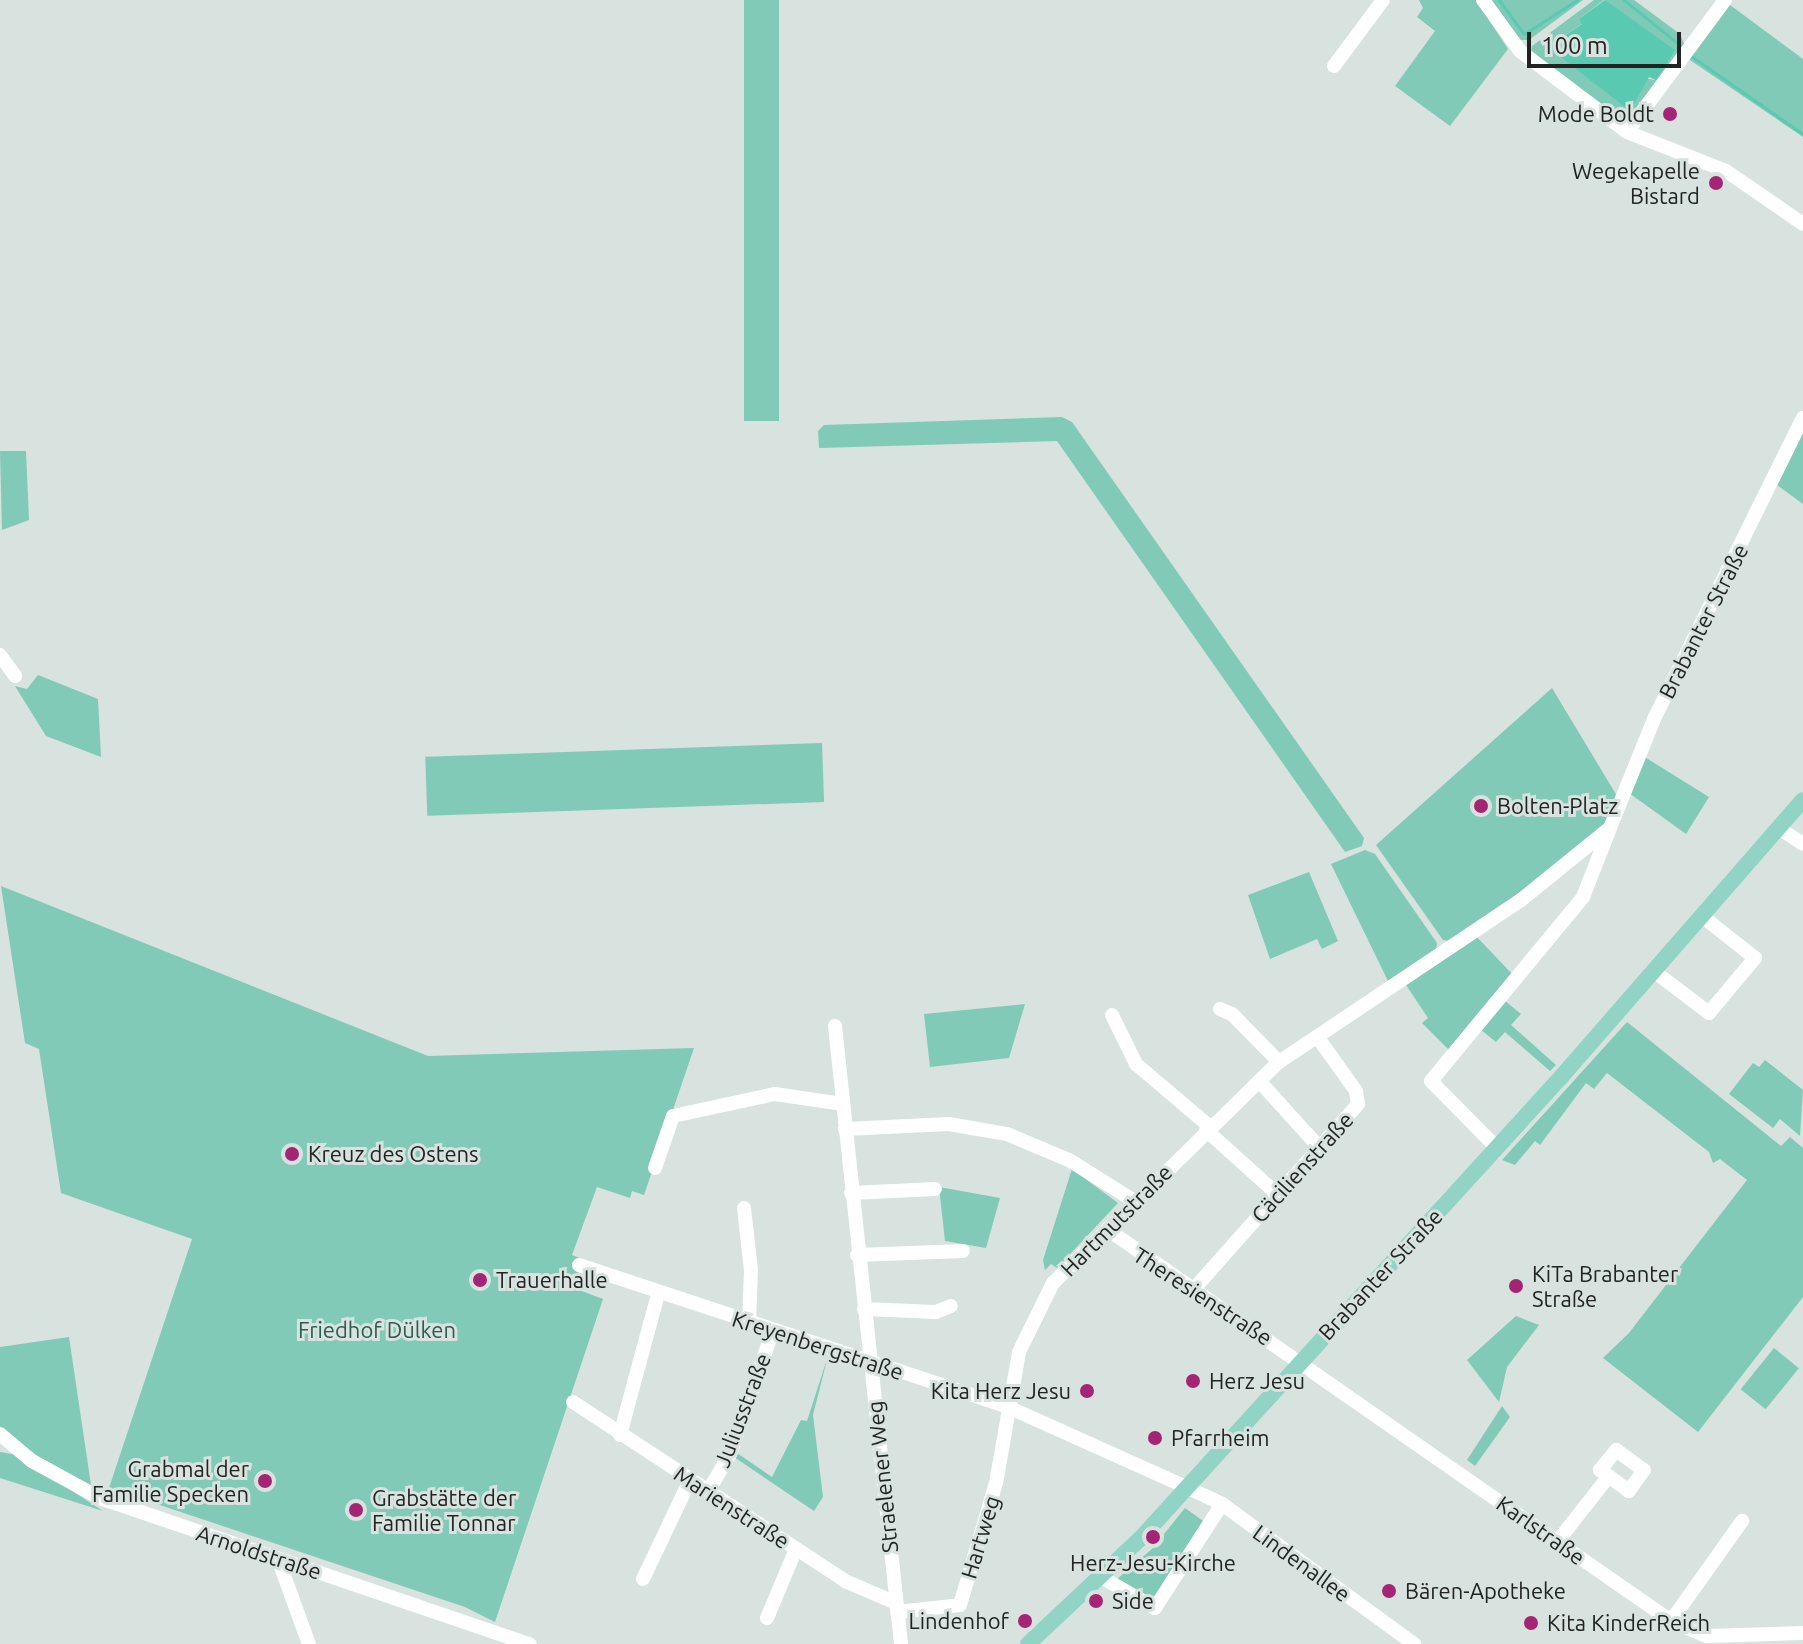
<!DOCTYPE html>
<html>
<head>
<meta charset="utf-8">
<style>
  body { margin:0 }
  #map { position:relative; width:1803px; height:1644px; overflow:hidden; background:#d8e2df; font-family:Ubuntu,sans-serif }
  div>[style] { position:absolute }
  .green>* { inset:0; background:#81cab7; transform-origin:0 0 }
  .water>* { inset:0; background:#59cab1 }
  .stream>* { height:3px; margin:-1.5px; padding:0 1.5px; transform-origin:1.5px; border-radius:1.5px; background:#59cab1 }
  .minor>* { height:14px; margin:-7px; padding:0 7px; transform-origin:7px; border-radius:7px; background:#fff }
  .major>* { height:16px; margin:-8px; padding:0 8px; transform-origin:8px; border-radius:8px; background:#91d3c5 }
  .dots>* { width:22px; height:22px; translate:-50% -50%; box-sizing:border-box; border:4px solid #d8e2df; border-radius:50% }
  span { translate:-50% -50%; white-space:nowrap; text-align:center; line-height:1.15; -webkit-text-stroke:6px #d8e2df; paint-order:stroke }
  .poi-label { font-size:22px; color:#212423 }
  .right { translate:-100% -50%; text-align:right }
  .left { translate:0 -50%; text-align:left }
  .street-label { font-size:22px; color:#212423 }
  .park-label { font-size:22px; color:#2d5d52 }
  .scale { position:absolute; left:1527px; top:32px; width:154px; height:36px; box-sizing:border-box; border:4px solid #212423; border-top:0; padding-left:10px; font-size:24px; line-height:28px; white-space:nowrap; color:#212423; -webkit-text-stroke:6px #d8e2df; paint-order:stroke }
</style>
</head>
<body>
<div id="map">
  <div class="green">
    <div style="left:744px;top:0;width:35px;height:421px"></div>
    <div style="clip-path:polygon(1419px 0,1476px 0,1508px 49px,1450px 126px,1395px 86px,1435px 31px,1417px 17px,1423px 8px)"></div>
    <div style="clip-path:polygon(1491px 0,1583px 0,1529px 40px,1519px 40px)"></div>
    <div style="clip-path:polygon(1594px 0,1604px 0,1579px 19px,1583px 23px,1548px 47px,1571px 64px,1655px 80px,1605px 0,1634px 0,1680px 34px,1686px 49px,1636px 116px,1623px 122px,1531px 53px,1532px 46px)"></div>
    <div style="clip-path:polygon(1726px 2px,1803px 59px,1803px 137px,1687px 58px)"></div>
    <div style="clip-path:polygon(1062px 417px,1072px 422px,1364px 838px,1362px 846px,1345px 852px,1057px 441px,819px 448px,818px 431px,824px 425px)"></div>
    <div style="clip-path:polygon(1803px 424px,1803px 504px,1777px 485px)"></div>
    <div style="clip-path:polygon(0 451px,26px 451px,29px 520px,2px 530px)"></div>
    <div style="clip-path:polygon(38px 675px,98px 699px,101px 757px,46px 736px,15px 686px,27px 689px)"></div>
    <div style="clip-path:polygon(1552px 688px,1617px 796px,1605px 825px,1564px 861px,1451px 941px,1443px 940px,1376px 845px)"></div>
    <div style="left:822px;top:743px;width:59px;height:397px;rotate:88deg"></div>
    <div style="clip-path:polygon(1643px 756px,1709px 797px,1686px 834px,1629px 793px)"></div>
    <div style="clip-path:polygon(1365px 850px,1375px 854px,1437px 943px,1436px 951px,1389px 983px,1331px 864px)"></div>
    <div style="clip-path:polygon(1309px 872px,1338px 941px,1322px 949px,1317px 939px,1270px 959px,1248px 895px)"></div>
    <div style="clip-path:polygon(1px 886px,428px 1056px,694px 1048px,644px 1195px,632px 1191px,630px 1198px,597px 1187px,572px 1255px,582px 1259px,577px 1272px,585px 1275px,579px 1290px,603px 1299px,495px 1622px,465px 1607px,109px 1488px,192px 1239px,61px 1193px,39px 1049px,25px 1043px)"></div>
    <div style="clip-path:polygon(1475px 935px,1514px 976px,1450px 1051px,1422px 1023px,1428px 1018px,1404px 982px)"></div>
    <div style="clip-path:polygon(1504px 1000px,1521px 1014px,1511px 1025px,1556px 1065px,1550px 1071px,1505px 1032px,1496px 1042px,1480px 1029px)"></div>
    <div style="clip-path:polygon(1025px 1004px,1009px 1058px,930px 1067px,924px 1014px)"></div>
    <div style="clip-path:polygon(1627px 1022px,1781px 1146px,1790px 1137px,1803px 1148px,1803px 1297px,1698px 1432px,1603px 1358px,1629px 1333px,1747px 1180px,1720px 1159px,1713px 1163px,1709px 1152px,1607px 1073px,1594px 1089px,1586px 1083px,1540px 1145px,1535px 1141px,1515px 1165px,1502px 1160px)"></div>
    <div style="clip-path:polygon(1765px 1060px,1803px 1090px,1800px 1136px,1780px 1119px,1773px 1128px,1729px 1094px,1753px 1063px,1759px 1067px)"></div>
    <div style="clip-path:polygon(1072px 1169px,1118px 1203px,1057px 1268px,1051px 1264px,1045px 1270px,1043px 1260px)"></div>
    <div style="clip-path:polygon(939px 1187px,1000px 1198px,986px 1248px,945px 1241px)"></div>
    <div style="clip-path:polygon(1516px 1316px,1539px 1325px,1507px 1367px,1499px 1402px,1467px 1360px)"></div>
    <div style="clip-path:polygon(69px 1337px,91px 1485px,46px 1464px,0 1427px,0 1347px)"></div>
    <div style="left:1774px;top:1348px;width:32px;height:53px;rotate:39deg"></div>
    <div style="clip-path:polygon(828px 1356px,813px 1415px,823px 1497px,814px 1511px,734px 1457px,737px 1453px,772px 1477px,801px 1420px,807px 1421px)"></div>
    <div style="clip-path:polygon(1502px 1406px,1510px 1417px,1475px 1466px,1467px 1460px)"></div>
    <div style="clip-path:polygon(0 1452px,17px 1455px,103px 1511px,0 1478px)"></div>
    <div style="clip-path:polygon(1185px 1508px,1206px 1523px,1153px 1601px,1116px 1580px,1152px 1549px)"></div>
  </div>
  <div class="water">
    <div style="clip-path:polygon(1605px 0,1675px 50px,1656px 80px,1649px 77px,1630px 111px,1548px 47px,1582px 24px,1579px 19px)"></div>
  </div>
  <div class="stream">
    <div style="left:1499px;top:0;width:42px;rotate:53.7deg"></div>
    <div style="left:1524px;top:34px;width:63px;rotate:-32.7deg"></div>
    <div style="left:1624px;top:0;width:75px;rotate:39deg"></div>
    <div style="left:1691px;top:56px;width:136px;rotate:34.9deg"></div>
  </div>
  <div class="minor">
    <div style="left:1483px;top:0;width:63px;rotate:54deg"></div>
    <div style="left:1520px;top:51px;width:134px;rotate:37.1deg"></div>
    <div style="left:1627px;top:132px;width:106px;rotate:21.5deg"></div>
    <div style="left:1726px;top:171px;width:93px;rotate:34.5deg"></div>
    <div style="left:1334px;top:66px;width:82px;rotate:-53.4deg"></div>
    <div style="left:1627px;top:132px;width:164px;rotate:-53.4deg"></div>
    <div style="left:0;top:655px;width:26px;rotate:54deg"></div>
    <div style="left:1780px;top:829px;width:27px;rotate:33deg"></div>
    <div style="left:1655px;top:972px;width:68px;rotate:37.2deg"></div>
    <div style="left:1709px;top:1013px;width:72px;rotate:-50.1deg"></div>
    <div style="left:1755px;top:958px;width:66px;rotate:-141.7deg"></div>
    <div style="left:1220px;top:1009px;width:13px;rotate:23deg"></div>
    <div style="left:1232px;top:1014px;width:67px;rotate:45.6deg"></div>
    <div style="left:1112px;top:1015px;width:55px;rotate:63.9deg"></div>
    <div style="left:1136px;top:1064px;width:96px;rotate:40.3deg"></div>
    <div style="left:835px;top:1026px;width:622px;rotate:83.9deg"></div>
    <div style="left:1260px;top:1082px;width:88px;rotate:47.8deg"></div>
    <div style="left:845px;top:1129px;width:104px;rotate:-2.8deg"></div>
    <div style="left:949px;top:1124px;width:59px;rotate:9.8deg"></div>
    <div style="left:1007px;top:1134px;width:67px;rotate:22.8deg"></div>
    <div style="left:1069px;top:1160px;width:79px;rotate:32.1deg"></div>
    <div style="left:1206px;top:1130px;width:96px;rotate:42deg"></div>
    <div style="left:1497px;top:1148px;width:94px;rotate:-134.6deg"></div>
    <div style="left:1431px;top:1081px;width:239px;rotate:-50.4deg"></div>
    <div style="left:1583px;top:897px;width:74px;rotate:-68.6deg"></div>
    <div style="left:655px;top:1168px;width:55px;rotate:-70.9deg"></div>
    <div style="left:673px;top:1116px;width:104px;rotate:-12.2deg"></div>
    <div style="left:775px;top:1094px;width:69px;rotate:8.4deg"></div>
    <div style="left:851px;top:1193px;width:84px;rotate:-2.7deg"></div>
    <div style="left:744px;top:1208px;width:62px;rotate:83.6deg"></div>
    <div style="left:751px;top:1270px;width:52px;rotate:92.2deg"></div>
    <div style="left:1107px;top:1229px;width:687px;rotate:34.8deg"></div>
    <div style="left:1671px;top:1621px;width:39px;rotate:23deg"></div>
    <div style="left:1707px;top:1636px;width:96px;rotate:-1.8deg"></div>
    <div style="left:857px;top:1255px;width:106px;rotate:-2.2deg"></div>
    <div style="left:579px;top:1265px;width:452px;rotate:18.3deg"></div>
    <div style="left:1008px;top:1407px;width:195px;rotate:24.2deg"></div>
    <div style="left:1186px;top:1487px;width:40px;rotate:25deg"></div>
    <div style="left:1222px;top:1504px;width:238px;rotate:36.1deg"></div>
    <div style="left:1193px;top:1290px;width:249px;rotate:-48.4deg"></div>
    <div style="left:1358px;top:1104px;width:13px;rotate:-99deg"></div>
    <div style="left:1356px;top:1091px;width:65px;rotate:-125.6deg"></div>
    <div style="left:864px;top:1309px;width:72px;rotate:2.4deg"></div>
    <div style="left:936px;top:1312px;width:16px;rotate:-22deg"></div>
    <div style="left:573px;top:1402px;width:326px;rotate:33.3deg"></div>
    <div style="left:845px;top:1581px;width:56px;rotate:23.3deg"></div>
    <div style="left:0;top:1434px;width:42px;rotate:40.2deg"></div>
    <div style="left:32px;top:1461px;width:77px;rotate:28.6deg"></div>
    <div style="left:100px;top:1498px;width:454px;rotate:18.8deg"></div>
    <div style="left:620px;top:1435px;width:146px;rotate:-74.9deg"></div>
    <div style="left:1616px;top:1450px;width:34px;rotate:36deg"></div>
    <div style="left:1644px;top:1470px;width:26px;rotate:126deg"></div>
    <div style="left:1629px;top:1491px;width:36px;rotate:-144deg"></div>
    <div style="left:1600px;top:1470px;width:26px;rotate:-51deg"></div>
    <div style="left:709px;top:1490px;width:44px;rotate:-59.9deg"></div>
    <div style="left:731px;top:1452px;width:129px;rotate:-71deg"></div>
    <div style="left:1557px;top:1542px;width:84px;rotate:-51.8deg"></div>
    <div style="left:278px;top:1559px;width:90px;rotate:70deg"></div>
    <div style="left:1101px;top:1577px;width:62px;rotate:29.9deg"></div>
    <div style="left:1155px;top:1608px;width:124px;rotate:-57.2deg"></div>
    <div style="left:643px;top:1579px;width:112px;rotate:-64.6deg"></div>
    <div style="left:897px;top:1612px;width:63px;rotate:-6.3deg"></div>
    <div style="left:960px;top:1605px;width:127px;rotate:-73.6deg"></div>
    <div style="left:996px;top:1483px;width:133px;rotate:-80deg"></div>
    <div style="left:1019px;top:1352px;width:77px;rotate:-63.8deg"></div>
    <div style="left:1053px;top:1283px;width:316px;rotate:-44.4deg"></div>
    <div style="left:1279px;top:1062px;width:291px;rotate:-33.8deg"></div>
    <div style="left:1521px;top:900px;width:114px;rotate:-39deg"></div>
    <div style="left:1610px;top:828px;width:118px;rotate:-68deg"></div>
    <div style="left:1654px;top:719px;width:336px;rotate:-63.7deg"></div>
    <div style="left:767px;top:1618px;width:75px;rotate:-67.2deg"></div>
    <div style="left:1671px;top:1621px;width:123px;rotate:-54.6deg"></div>
  </div>
  <div class="major">
    <div style="left:1028px;top:1644px;width:154px;rotate:-43.2deg"></div>
    <div style="left:1140px;top:1539px;width:626px;rotate:-47.65deg"></div>
    <div style="left:1562px;top:1076px;width:366px;rotate:-48.9deg"></div>
  </div>
  <div class="dots">
    <div style="left:1670px;top:114px;background:#a52575"></div>
    <div style="left:1716px;top:183px;background:#a52575"></div>
    <div style="left:1481px;top:806px;background:#a52575"></div>
    <div style="left:292px;top:1154px;background:#a52575"></div>
    <div style="left:480px;top:1280px;background:#a52575"></div>
    <div style="left:1516px;top:1286px;background:#a52575"></div>
    <div style="left:1193px;top:1381px;background:#a52575"></div>
    <div style="left:1087px;top:1391px;background:#a52575"></div>
    <div style="left:1155px;top:1438px;background:#a52575"></div>
    <div style="left:265px;top:1481px;background:#a52575"></div>
    <div style="left:356px;top:1510px;background:#a52575"></div>
    <div style="left:1153px;top:1537px;background:#a52575"></div>
    <div style="left:1389px;top:1591px;background:#a52575"></div>
    <div style="left:1096px;top:1601px;background:#a52575"></div>
    <div style="left:1025px;top:1621px;background:#a52575"></div>
    <div style="left:1531px;top:1623px;background:#a52575"></div>
  </div>
  <div class="poi-label">
    <span class="right" style="left:1654px;top:114px">Mode Boldt</span>
    <span class="right" style="left:1700px;top:183px">Wegekapelle<br>Bistard</span>
    <span class="left" style="left:1497px;top:806px">Bolten-Platz</span>
    <span class="left" style="left:308px;top:1154px">Kreuz des Ostens</span>
    <span class="left" style="left:1532px;top:1286px">KiTa Brabanter<br>Straße</span>
    <span class="left" style="left:496px;top:1280px">Trauerhalle</span>
    <span class="left" style="left:1209px;top:1381px">Herz Jesu</span>
    <span class="right" style="left:1071px;top:1391px">Kita Herz Jesu</span>
    <span class="left" style="left:1171px;top:1438px">Pfarrheim</span>
    <span class="right" style="left:249px;top:1481px">Grabmal der<br>Familie Specken</span>
    <span class="left" style="left:372px;top:1510px">Grabstätte der<br>Familie Tonnar</span>
    <span style="left:1153px;top:1563px">Herz-Jesu-Kirche</span>
    <span class="left" style="left:1405px;top:1591px">Bären-Apotheke</span>
    <span class="left" style="left:1112px;top:1601px">Side</span>
    <span class="right" style="left:1009px;top:1621px">Lindenhof</span>
    <span class="left" style="left:1547px;top:1623px">Kita KinderReich</span>
  </div>
  <div class="street-label">
    <span style="left:1703px;top:621px;rotate:-63deg">Brabanter Straße</span>
    <span style="left:1302px;top:1167px;rotate:-48deg">Cäcilienstraße</span>
    <span style="left:1116px;top:1220px;rotate:-45deg">Hartmutstraße</span>
    <span style="left:1380px;top:1274px;rotate:-47deg">Brabanter Straße</span>
    <span style="left:1203px;top:1296px;rotate:33deg">Theresienstraße</span>
    <span style="left:818px;top:1345px;rotate:18deg">Kreyenbergstraße</span>
    <span style="left:742px;top:1410px;rotate:-69deg">Juliusstraße</span>
    <span style="left:882px;top:1477px;rotate:-96deg">Straelener Weg</span>
    <span style="left:732px;top:1507px;rotate:33deg">Marienstraße</span>
    <span style="left:1541px;top:1530px;rotate:35deg">Karlstraße</span>
    <span style="left:980px;top:1537px;rotate:-73deg">Hartweg</span>
    <span style="left:259px;top:1552px;rotate:18deg">Arnoldstraße</span>
    <span style="left:1302px;top:1563px;rotate:36deg">Lindenallee</span>
  </div>
  <div class="park-label">
    <span style="left:377px;top:1330px">Friedhof Dülken</span>
  </div>
  <div class="scale">100 m</div>
</div>
</body>
</html>
